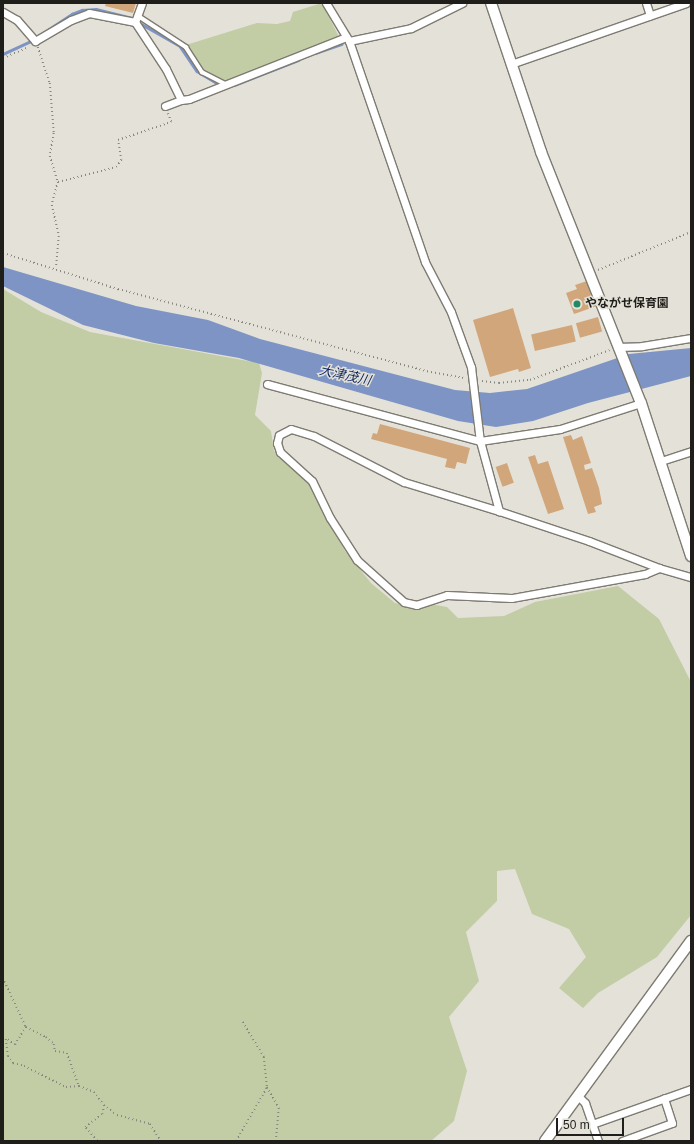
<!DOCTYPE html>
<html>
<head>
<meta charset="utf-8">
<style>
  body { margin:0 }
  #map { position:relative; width:694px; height:1144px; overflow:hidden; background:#e4e2d8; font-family:Arial,"Noto Sans JP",sans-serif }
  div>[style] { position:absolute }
  .green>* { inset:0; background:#c2cca5 }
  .water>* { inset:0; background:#7d94c5 }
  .stream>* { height:2.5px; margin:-1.25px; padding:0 1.25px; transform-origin:1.25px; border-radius:1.25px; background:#7d94c5 }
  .building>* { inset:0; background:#d2a67b; transform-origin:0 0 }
  .path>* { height:1.5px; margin-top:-0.75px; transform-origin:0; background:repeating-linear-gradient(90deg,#87867f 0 1px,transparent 0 4px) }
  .roads { filter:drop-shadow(1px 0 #7e7b72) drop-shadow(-1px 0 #7e7b72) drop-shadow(0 1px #7e7b72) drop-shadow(0 -1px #7e7b72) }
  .lane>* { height:3.5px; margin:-1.75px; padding:0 1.75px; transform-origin:1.75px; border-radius:1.75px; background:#fff }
  .street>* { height:7px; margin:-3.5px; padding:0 3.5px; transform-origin:3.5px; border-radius:3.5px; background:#fff }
  .secondary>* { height:10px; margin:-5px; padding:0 5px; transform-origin:5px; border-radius:5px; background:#fff }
  .dots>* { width:11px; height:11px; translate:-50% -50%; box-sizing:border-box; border:2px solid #e4e2d8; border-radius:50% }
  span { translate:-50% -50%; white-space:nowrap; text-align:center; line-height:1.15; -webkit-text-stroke:3px #e4e2d8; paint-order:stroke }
  .poi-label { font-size:12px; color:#1f1e1a; font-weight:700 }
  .left { translate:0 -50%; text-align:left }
  .water-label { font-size:13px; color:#0e245e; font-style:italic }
  .frame { position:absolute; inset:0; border:4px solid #1f1e1a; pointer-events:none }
  .scale { position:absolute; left:556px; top:1118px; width:68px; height:18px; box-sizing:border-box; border:2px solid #1f1e1a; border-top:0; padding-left:5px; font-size:12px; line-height:14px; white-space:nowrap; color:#1f1e1a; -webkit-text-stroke:3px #e4e2d8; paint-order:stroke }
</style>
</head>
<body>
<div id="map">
  <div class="green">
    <div style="clip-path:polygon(322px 3px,339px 37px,224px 82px,206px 72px,186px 45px,257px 23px,277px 24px,290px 21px,293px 12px)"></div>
    <div style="clip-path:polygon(3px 289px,41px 312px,90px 332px,259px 363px,262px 373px,255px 415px,271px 431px,274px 451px,307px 480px,345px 551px,371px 583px,395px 603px,412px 606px,418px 602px,447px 607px,458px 618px,504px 616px,535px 602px,618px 586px,659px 619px,691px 682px,691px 915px,657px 957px,598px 993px,583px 1008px,559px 988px,586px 957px,569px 929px,532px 914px,515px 869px,497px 871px,497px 901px,466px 932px,479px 981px,449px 1017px,467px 1071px,454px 1121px,431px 1141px,3px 1141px)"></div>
  </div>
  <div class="water">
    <div style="clip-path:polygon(3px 267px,136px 306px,208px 320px,260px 339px,455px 390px,490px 393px,527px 389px,629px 354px,691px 348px,691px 376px,588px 403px,533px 421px,496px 427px,458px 421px,239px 358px,154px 343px,83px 325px,3px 286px)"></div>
  </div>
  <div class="stream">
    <div style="left:138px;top:22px;width:48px;rotate:29.7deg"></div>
    <div style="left:180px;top:46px;width:30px;rotate:56deg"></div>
    <div style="left:197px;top:71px;width:27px;rotate:31deg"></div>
    <div style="left:37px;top:37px;width:42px;rotate:-33.3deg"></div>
    <div style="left:72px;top:14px;width:11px;rotate:-22deg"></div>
    <div style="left:82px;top:10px;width:14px;rotate:-4deg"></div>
    <div style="left:96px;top:9px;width:37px;rotate:14deg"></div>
    <div style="left:315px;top:53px;width:28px;rotate:-19deg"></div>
    <div style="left:3px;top:54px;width:33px;rotate:-25deg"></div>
    <div style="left:234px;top:85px;width:69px;rotate:-21.3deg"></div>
  </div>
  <div class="building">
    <div style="clip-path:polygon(106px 3px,136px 3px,133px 13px,105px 6px)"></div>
    <div style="clip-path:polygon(587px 281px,597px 306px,574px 314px,566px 293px,577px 289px,575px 285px)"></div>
    <div style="clip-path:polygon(513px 308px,531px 368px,519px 372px,518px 369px,490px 377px,473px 320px)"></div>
    <div style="left:598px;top:317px;width:15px;height:23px;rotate:74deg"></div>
    <div style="left:572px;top:325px;width:17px;height:42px;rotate:77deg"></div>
    <div style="clip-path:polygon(380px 424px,470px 448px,466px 464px,457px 462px,455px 469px,445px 467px,447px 459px,371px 439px,373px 433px,377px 434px)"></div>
    <div style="clip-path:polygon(571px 435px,573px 440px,582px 436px,591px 463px,584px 465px,585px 470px,592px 468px,599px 488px,602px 504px,594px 507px,596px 512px,588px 514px,563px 437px)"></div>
    <div style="clip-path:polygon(535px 455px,538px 464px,548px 461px,564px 509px,548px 514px,528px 457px)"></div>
    <div style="left:507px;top:463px;width:21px;height:12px;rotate:71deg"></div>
  </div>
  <div class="path">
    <div style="left:38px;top:47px;width:38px;rotate:72deg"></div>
    <div style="left:50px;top:83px;width:50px;rotate:85.4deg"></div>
    <div style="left:54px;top:133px;width:23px;rotate:100deg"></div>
    <div style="left:50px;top:156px;width:27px;rotate:73deg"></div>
    <div style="left:58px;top:182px;width:24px;rotate:105deg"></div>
    <div style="left:52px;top:205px;width:32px;rotate:77deg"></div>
    <div style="left:59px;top:236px;width:32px;rotate:95deg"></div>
    <div style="left:3px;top:58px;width:28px;rotate:-23deg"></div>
    <div style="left:58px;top:182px;width:60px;rotate:-14.5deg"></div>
    <div style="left:116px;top:167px;width:9px;rotate:-54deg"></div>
    <div style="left:121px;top:160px;width:20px;rotate:-99deg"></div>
    <div style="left:118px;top:140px;width:56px;rotate:-18.8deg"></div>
    <div style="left:171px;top:122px;width:9px;rotate:-111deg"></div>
    <div style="left:3px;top:253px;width:121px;rotate:17.4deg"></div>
    <div style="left:118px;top:289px;width:324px;rotate:14.9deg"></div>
    <div style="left:431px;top:372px;width:34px;rotate:10deg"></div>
    <div style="left:598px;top:270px;width:100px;rotate:-22.2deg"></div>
    <div style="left:482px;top:381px;width:17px;rotate:7deg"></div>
    <div style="left:499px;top:383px;width:31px;rotate:-6deg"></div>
    <div style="left:530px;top:380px;width:85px;rotate:-20.6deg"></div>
    <div style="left:3px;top:978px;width:54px;rotate:64.9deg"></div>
    <div style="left:26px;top:1027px;width:22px;rotate:27deg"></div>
    <div style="left:46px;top:1037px;width:11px;rotate:41deg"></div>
    <div style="left:54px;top:1044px;width:7px;rotate:82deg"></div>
    <div style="left:55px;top:1051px;width:12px;rotate:9deg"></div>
    <div style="left:67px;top:1053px;width:35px;rotate:70deg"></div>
    <div style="left:243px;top:1022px;width:41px;rotate:59deg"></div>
    <div style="left:264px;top:1057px;width:30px;rotate:84deg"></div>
    <div style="left:26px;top:1027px;width:21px;rotate:121deg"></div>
    <div style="left:15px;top:1045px;width:11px;rotate:-146deg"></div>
    <div style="left:6px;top:1039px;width:17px;rotate:83deg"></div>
    <div style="left:8px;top:1056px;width:9px;rotate:54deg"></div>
    <div style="left:13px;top:1063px;width:11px;rotate:15deg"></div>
    <div style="left:24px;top:1066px;width:47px;rotate:26.6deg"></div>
    <div style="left:66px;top:1087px;width:13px;rotate:-4deg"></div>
    <div style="left:79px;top:1086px;width:16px;rotate:22deg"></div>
    <div style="left:94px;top:1092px;width:16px;rotate:52deg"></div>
    <div style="left:104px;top:1105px;width:16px;rotate:38deg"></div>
    <div style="left:117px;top:1115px;width:34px;rotate:15deg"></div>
    <div style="left:150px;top:1124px;width:20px;rotate:57deg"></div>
    <div style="left:97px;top:1141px;width:18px;rotate:-131deg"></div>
    <div style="left:85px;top:1127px;width:21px;rotate:-37deg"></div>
    <div style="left:102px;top:1114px;width:9px;rotate:-77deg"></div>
    <div style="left:236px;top:1141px;width:62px;rotate:-60.1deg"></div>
    <div style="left:267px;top:1087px;width:24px;rotate:60deg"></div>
    <div style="left:279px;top:1108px;width:33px;rotate:95deg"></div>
  </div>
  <div class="roads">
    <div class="lane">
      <div style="left:137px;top:15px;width:59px;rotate:33.1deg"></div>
      <div style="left:186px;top:47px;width:30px;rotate:57deg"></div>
      <div style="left:202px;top:72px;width:27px;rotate:27deg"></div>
    </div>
    <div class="street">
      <div style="left:326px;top:3px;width:44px;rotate:58.8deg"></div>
      <div style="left:349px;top:41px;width:234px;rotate:71deg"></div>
      <div style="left:425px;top:262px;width:56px;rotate:62.5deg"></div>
      <div style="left:451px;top:312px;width:59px;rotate:70deg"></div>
      <div style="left:471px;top:367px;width:75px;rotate:83.1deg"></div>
      <div style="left:480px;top:441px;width:73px;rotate:74.8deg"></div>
      <div style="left:646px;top:3px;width:13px;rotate:72deg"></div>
      <div style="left:3px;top:12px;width:16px;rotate:30deg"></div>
      <div style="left:17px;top:20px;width:28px;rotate:49deg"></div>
      <div style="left:35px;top:41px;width:42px;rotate:-30.3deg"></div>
      <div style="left:71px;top:20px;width:19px;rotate:-21deg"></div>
      <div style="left:89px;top:13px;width:47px;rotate:11.1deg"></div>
      <div style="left:135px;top:22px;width:56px;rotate:56.6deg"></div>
      <div style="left:166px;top:69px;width:34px;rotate:64deg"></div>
      <div style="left:181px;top:100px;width:8px;rotate:-7deg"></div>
      <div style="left:189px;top:99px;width:169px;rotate:-21.5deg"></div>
      <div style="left:135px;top:22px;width:20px;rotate:-70deg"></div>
      <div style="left:349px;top:41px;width:63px;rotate:-11.8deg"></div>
      <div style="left:411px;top:28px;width:57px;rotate:-26.1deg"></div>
      <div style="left:511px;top:64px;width:185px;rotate:-19.2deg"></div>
      <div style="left:165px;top:106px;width:17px;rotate:-21deg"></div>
      <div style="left:617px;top:347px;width:25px;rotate:-2deg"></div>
      <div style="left:642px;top:346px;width:50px;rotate:-9.3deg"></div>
      <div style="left:267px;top:384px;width:220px;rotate:15deg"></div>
      <div style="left:480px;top:441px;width:81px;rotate:-8.5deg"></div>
      <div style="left:560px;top:429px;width:85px;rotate:-17.8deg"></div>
      <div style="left:661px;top:461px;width:32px;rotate:-18deg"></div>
      <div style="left:659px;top:568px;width:15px;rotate:157deg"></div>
      <div style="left:645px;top:574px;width:136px;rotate:169.8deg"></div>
      <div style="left:511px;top:598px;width:64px;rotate:-177.3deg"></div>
      <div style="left:447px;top:595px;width:32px;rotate:162deg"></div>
      <div style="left:417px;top:605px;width:13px;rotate:-167deg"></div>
      <div style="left:404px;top:602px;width:63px;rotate:-138.2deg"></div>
      <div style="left:357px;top:560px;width:50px;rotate:-122.7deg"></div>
      <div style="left:330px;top:518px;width:41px;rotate:-115.9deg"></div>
      <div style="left:312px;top:481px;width:43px;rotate:-137.8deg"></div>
      <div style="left:280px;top:452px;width:9px;rotate:-108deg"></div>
      <div style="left:277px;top:443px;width:8px;rotate:-76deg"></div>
      <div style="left:279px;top:435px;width:13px;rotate:-27deg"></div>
      <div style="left:291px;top:429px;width:24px;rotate:17deg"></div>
      <div style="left:314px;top:436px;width:101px;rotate:27.1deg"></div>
      <div style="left:404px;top:482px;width:99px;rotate:17deg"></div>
      <div style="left:499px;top:511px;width:95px;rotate:18.4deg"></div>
      <div style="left:589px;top:541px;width:75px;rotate:21.1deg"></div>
      <div style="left:659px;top:568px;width:33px;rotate:16deg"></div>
      <div style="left:578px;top:1096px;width:10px;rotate:45deg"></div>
      <div style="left:585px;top:1103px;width:40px;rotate:71.1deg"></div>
      <div style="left:592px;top:1124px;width:105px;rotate:-19.5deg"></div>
      <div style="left:622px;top:1141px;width:53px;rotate:-19.8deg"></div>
      <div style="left:672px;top:1123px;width:26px;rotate:-108deg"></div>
    </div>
    <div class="secondary">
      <div style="left:491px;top:3px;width:157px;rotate:71.4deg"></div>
      <div style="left:541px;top:152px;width:270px;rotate:68.3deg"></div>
      <div style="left:641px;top:403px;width:161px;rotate:71.9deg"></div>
      <div style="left:545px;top:1141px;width:248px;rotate:-53.9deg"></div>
    </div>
  </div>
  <div class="dots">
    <div style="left:577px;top:304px;background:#218965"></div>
  </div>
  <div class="poi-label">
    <span class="left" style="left:585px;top:304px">やながせ保育園</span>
  </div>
  <div class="water-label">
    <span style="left:345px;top:376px;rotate:12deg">大津茂川</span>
  </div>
  <div class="frame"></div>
  <div class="scale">50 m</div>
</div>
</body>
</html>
